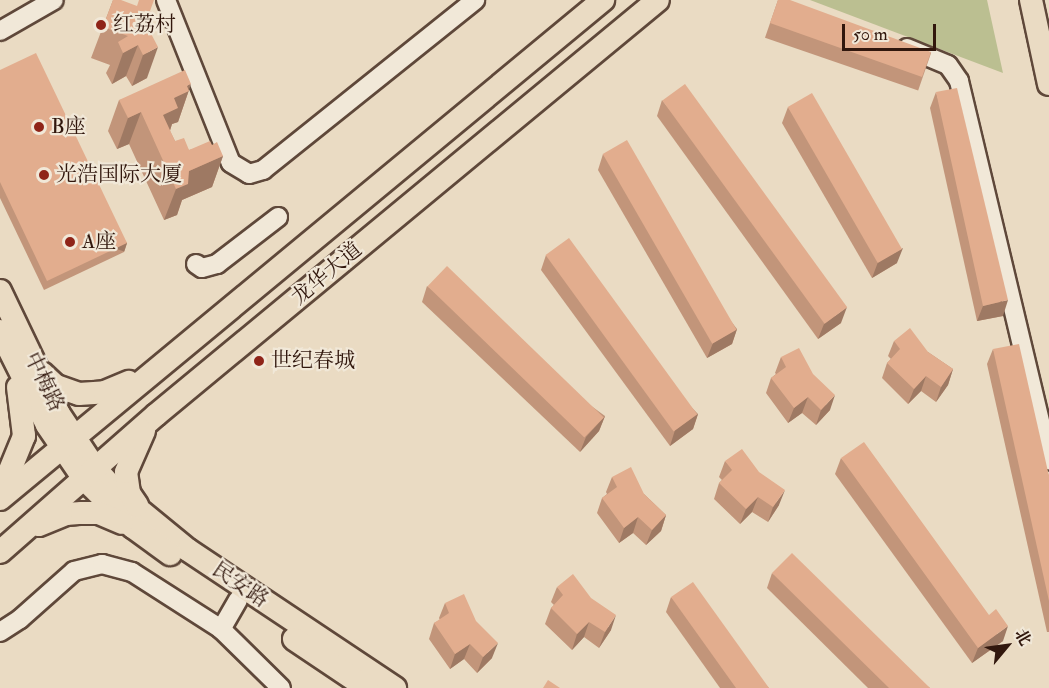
<!DOCTYPE html>
<html>
<head>
<meta charset="utf-8">
<style>
  body { margin:0 }
  #map { position:relative; width:1049px; height:688px; overflow:hidden; background:#eadbc3; font-family:"IM FELL Double Pica","Noto Serif SC",serif }
  div>[style] { position:absolute }
  .green>* { inset:0; background:#bbbf91 }
  .roads { filter:drop-shadow(2px 0 #5f483a) drop-shadow(-2px 0 #5f483a) drop-shadow(0 2px #5f483a) drop-shadow(0 -2px #5f483a) }
  .minor>* { height:18px; margin:-9px; padding:0 9px; transform-origin:9px; border-radius:9px; background:#f1e8d8 }
  .major>* { height:22px; margin:-11px; padding:0 11px; transform-origin:11px; border-radius:11px; background:#eadbc3 }
  .wall>* { inset:0; background:#c2957a; transform-origin:0 0 }
  .shaded-wall>* { inset:0; background:#9e7963; transform-origin:0 0 }
  .building>* { inset:0; background:#e2ad8e; transform-origin:0 0 }
  .dots>* { width:16px; height:16px; translate:-50% -50%; box-sizing:border-box; border:3px solid #f1e8d8; border-radius:50% }
  span { translate:-50% -50%; white-space:nowrap; text-align:center; line-height:1.15; -webkit-text-stroke:4.5px #f1e8d8; paint-order:stroke }
  .poi-label { font-size:21px; color:#31170d }
  .left { translate:0 -50%; text-align:left }
  .street-label { font-size:21px; color:#31170d }
  .north { position:absolute; left:977px; top:616px; width:60px; height:60px; -webkit-text-stroke:4px #f1e8d8; paint-order:stroke; rotate:61deg; font-size:16px; font-weight:700; line-height:24px; text-align:center; color:#31170d }
  .north::after { content:''; display:block; margin:auto; width:21px; height:27px; background:#31170d; clip-path:polygon(50% 0,100% 100%,50% 72%,0 100%) }
  .scale { position:absolute; left:842px; top:24px; width:94px; height:27px; box-sizing:border-box; border:3px solid #31170d; border-top:0; padding-left:8px; font-size:18px; line-height:21px; white-space:nowrap; color:#31170d; -webkit-text-stroke:4px #f1e8d8; paint-order:stroke }
</style>
</head>
<body>
<div id="map">
  <div class="green">
    <div style="clip-path:polygon(810px 0,987px 0,1003px 73px)"></div>
  </div>
  <div class="roads">
    <div class="minor">
      <div style="left:166px;top:0;width:175px;rotate:68.3deg"></div>
      <div style="left:231px;top:163px;width:21px;rotate:31deg"></div>
      <div style="left:249px;top:174px;width:15px;rotate:-16deg"></div>
      <div style="left:263px;top:170px;width:272px;rotate:-38.7deg"></div>
      <div style="left:0;top:31px;width:62px;rotate:-29.9deg"></div>
      <div style="left:907px;top:48px;width:44px;rotate:22.5deg"></div>
      <div style="left:948px;top:65px;width:19px;rotate:55deg"></div>
      <div style="left:959px;top:81px;width:390px;rotate:76.6deg"></div>
      <div style="left:196px;top:264px;width:7px;rotate:34deg"></div>
      <div style="left:202px;top:268px;width:16px;rotate:-15deg"></div>
      <div style="left:217px;top:264px;width:77px;rotate:-37.6deg"></div>
      <div style="left:238px;top:600px;width:34px;rotate:120deg"></div>
      <div style="left:221px;top:629px;width:84px;rotate:44.5deg"></div>
      <div style="left:0;top:632px;width:24px;rotate:-33deg"></div>
      <div style="left:20px;top:619px;width:72px;rotate:-41.6deg"></div>
      <div style="left:74px;top:571px;width:29px;rotate:-14deg"></div>
      <div style="left:102px;top:564px;width:31px;rotate:15deg"></div>
      <div style="left:132px;top:572px;width:106px;rotate:32.6deg"></div>
    </div>
    <div class="major">
      <div style="left:1031px;top:0;width:86px;rotate:77.9deg"></div>
      <div style="left:0;top:291px;width:136px;rotate:64.4deg"></div>
      <div style="left:59px;top:414px;width:65px;rotate:56.3deg"></div>
      <div style="left:95px;top:468px;width:31px;rotate:48deg"></div>
      <div style="left:116px;top:491px;width:93px;rotate:39.3deg"></div>
      <div style="left:188px;top:550px;width:249px;rotate:33.7deg"></div>
      <div style="left:0;top:331px;width:105px;rotate:63.4deg"></div>
      <div style="left:47px;top:425px;width:65px;rotate:55.6deg"></div>
      <div style="left:84px;top:479px;width:69px;rotate:44.4deg"></div>
      <div style="left:133px;top:527px;width:46px;rotate:36.1deg"></div>
      <div style="left:42px;top:373px;width:19px;rotate:43deg"></div>
      <div style="left:56px;top:386px;width:24px;rotate:19deg"></div>
      <div style="left:79px;top:394px;width:26px;rotate:-4deg"></div>
      <div style="left:105px;top:392px;width:26px;rotate:-23deg"></div>
      <div style="left:1px;top:492px;width:61px;rotate:-67.7deg"></div>
      <div style="left:24px;top:436px;width:49px;rotate:-97deg"></div>
      <div style="left:0;top:499px;width:783px;rotate:-39.61deg"></div>
      <div style="left:137px;top:505px;width:14px;rotate:-124deg"></div>
      <div style="left:129px;top:493px;width:21px;rotate:-98deg"></div>
      <div style="left:126px;top:472px;width:45px;rotate:-66.3deg"></div>
      <div style="left:39px;top:525px;width:29px;rotate:-22deg"></div>
      <div style="left:66px;top:514px;width:16px;rotate:-4deg"></div>
      <div style="left:82px;top:513px;width:17px"></div>
      <div style="left:99px;top:513px;width:25px;rotate:23deg"></div>
      <div style="left:0;top:552px;width:208px;rotate:-41.3deg"></div>
      <div style="left:156px;top:415px;width:651px;rotate:-39.58deg"></div>
      <div style="left:294px;top:639px;width:88px;rotate:33.9deg"></div>
    </div>
  </div>
  <div class="wall">
    <div style="clip-path:polygon(113px 0,150px 11px,148px 27px,147px 78px,132px 86px,126px 76px,112px 84px,106px 73px,110px 65px,91px 58px)"></div>
    <div style="left:778px;top:0;width:162px;height:40px;rotate:19deg"></div>
    <div style="clip-path:polygon(0 70px,127px 243px,124px 252px,44px 290px,0 198px)"></div>
    <div style="clip-path:polygon(189px 90px,178px 122px,172px 124px,170px 131px,175px 141px,189px 150px,212px 145px,223px 156px,212px 187px,182px 200px,177px 215px,164px 220px,129px 144px,117px 149px,108px 131px,119px 100px)"></div>
    <div style="clip-path:polygon(936px 92px,1003px 316px,977px 321px,930px 108px)"></div>
    <div style="clip-path:polygon(662px 100px,841px 323px,818px 339px,657px 116px)"></div>
    <div style="clip-path:polygon(788px 107px,897px 263px,872px 278px,782px 123px)"></div>
    <div style="clip-path:polygon(603px 154px,737px 329px,732px 344px,707px 358px,598px 170px)"></div>
    <div style="clip-path:polygon(546px 255px,698px 414px,693px 429px,670px 446px,541px 270px)"></div>
    <div style="clip-path:polygon(427px 286px,605px 416px,599px 431px,580px 452px,422px 302px)"></div>
    <div style="clip-path:polygon(894px 341px,928px 352px,953px 369px,948px 385px,936px 402px,921px 391px,908px 404px,882px 378px,887px 363px,891px 359px,888px 356px)"></div>
    <div style="clip-path:polygon(993px 349px,1049px 476px,1049px 632px,1047px 632px,987px 364px)"></div>
    <div style="clip-path:polygon(781px 357px,830px 410px,816px 425px,802px 413px,788px 423px,766px 393px,771px 378px,776px 374px,775px 373px)"></div>
    <div style="clip-path:polygon(841px 458px,1003px 641px,972px 663px,835px 474px)"></div>
    <div style="clip-path:polygon(725px 461px,779px 505px,768px 522px,752px 512px,740px 524px,714px 499px,719px 483px,722px 480px,719px 477px)"></div>
    <div style="clip-path:polygon(612px 477px,644px 494px,666px 515px,661px 531px,646px 545px,633px 533px,619px 543px,597px 513px,602px 498px,607px 494px,606px 492px)"></div>
    <div style="clip-path:polygon(772px 573px,930px 688px,868px 688px,767px 588px)"></div>
    <div style="clip-path:polygon(557px 587px,611px 630px,599px 648px,584px 637px,572px 650px,545px 624px,551px 608px,554px 605px,551px 602px)"></div>
    <div style="clip-path:polygon(671px 597px,769px 688px,720px 688px,666px 612px)"></div>
    <div style="clip-path:polygon(445px 603px,492px 658px,477px 673px,464px 659px,450px 669px,429px 639px,434px 623px,440px 620px,439px 618px)"></div>
  </div>
  <div class="shaded-wall">
    <div style="clip-path:polygon(138px 45px,126px 76px,112px 84px,123px 53px)"></div>
    <div style="clip-path:polygon(158px 47px,147px 78px,132px 86px,143px 55px)"></div>
    <div style="clip-path:polygon(191px 84px,178px 122px,172px 124px,167px 139px,163px 115px,174px 98px,187px 86px)"></div>
    <div style="clip-path:polygon(141px 112px,129px 144px,117px 149px,128px 118px)"></div>
    <div style="clip-path:polygon(223px 156px,212px 187px,182px 200px,177px 215px,164px 220px,176px 189px,189px 171px)"></div>
    <div style="left:127px;top:243px;width:9px;height:89px;rotate:108deg"></div>
    <div style="clip-path:polygon(903px 248px,897px 263px,872px 278px,878px 262px)"></div>
    <div style="clip-path:polygon(1008px 300px,1003px 316px,977px 321px,983px 306px)"></div>
    <div style="clip-path:polygon(847px 307px,841px 323px,818px 339px,824px 324px)"></div>
    <div style="clip-path:polygon(737px 329px,732px 344px,707px 358px,713px 343px)"></div>
    <div style="clip-path:polygon(953px 369px,948px 385px,936px 402px,941px 387px)"></div>
    <div style="clip-path:polygon(926px 376px,921px 391px,908px 404px,914px 389px)"></div>
    <div style="clip-path:polygon(835px 395px,830px 410px,816px 425px,821px 410px)"></div>
    <div style="clip-path:polygon(808px 397px,802px 413px,788px 423px,794px 408px)"></div>
    <div style="clip-path:polygon(698px 414px,693px 429px,670px 446px,675px 430px)"></div>
    <div style="clip-path:polygon(605px 416px,599px 431px,580px 452px,586px 437px)"></div>
    <div style="clip-path:polygon(785px 490px,779px 505px,768px 522px,773px 507px)"></div>
    <div style="clip-path:polygon(758px 497px,752px 512px,740px 524px,746px 509px)"></div>
    <div style="clip-path:polygon(666px 515px,661px 531px,646px 545px,652px 530px)"></div>
    <div style="clip-path:polygon(638px 517px,633px 533px,619px 543px,624px 528px)"></div>
    <div style="clip-path:polygon(616px 615px,611px 630px,599px 648px,605px 632px)"></div>
    <div style="clip-path:polygon(589px 622px,584px 637px,572px 650px,577px 634px)"></div>
    <div style="clip-path:polygon(1008px 626px,1003px 641px,972px 663px,978px 648px)"></div>
    <div style="clip-path:polygon(498px 643px,492px 658px,477px 673px,483px 657px)"></div>
    <div style="clip-path:polygon(470px 644px,464px 659px,450px 669px,455px 654px)"></div>
  </div>
  <div class="building">
    <div style="clip-path:polygon(113px 0,121px 0,137px 6px,139px 0,154px 0,150px 11px,153px 12px,147px 26px,158px 47px,143px 55px,138px 45px,123px 53px,118px 42px,128px 36px,103px 27px)"></div>
    <div style="clip-path:polygon(778px 0,790px 0,931px 52px,922px 77px,770px 23px)"></div>
    <div style="clip-path:polygon(36px 53px,127px 243px,47px 281px,0 182px,0 70px)"></div>
    <div style="clip-path:polygon(185px 70px,191px 84px,187px 86px,189px 91px,174px 98px,178px 108px,163px 115px,175px 141px,184px 138px,189px 150px,210px 141px,212px 145px,217px 142px,223px 156px,189px 171px,188px 184px,176px 189px,141px 112px,128px 118px,119px 100px)"></div>
    <div style="left:685px;top:84px;width:276px;height:28px;rotate:54deg"></div>
    <div style="clip-path:polygon(957px 88px,1008px 300px,983px 306px,936px 92px)"></div>
    <div style="left:812px;top:93px;width:180px;height:28px;rotate:60deg"></div>
    <div style="left:627px;top:140px;width:219px;height:28px;rotate:60deg"></div>
    <div style="left:569px;top:238px;width:218px;height:29px;rotate:54deg"></div>
    <div style="left:447px;top:266px;width:218px;height:28px;rotate:44deg"></div>
    <div style="clip-path:polygon(910px 328px,928px 352px,953px 369px,941px 387px,926px 376px,914px 389px,887px 363px,900px 349px,894px 341px)"></div>
    <div style="clip-path:polygon(1019px 344px,1049px 476px,1049px 601px,993px 349px)"></div>
    <div style="clip-path:polygon(799px 348px,813px 374px,835px 395px,821px 410px,808px 397px,794px 408px,771px 378px,786px 367px,781px 357px)"></div>
    <div style="clip-path:polygon(864px 442px,989px 615px,996px 609px,1008px 626px,978px 648px,841px 458px)"></div>
    <div style="clip-path:polygon(742px 449px,759px 472px,785px 490px,773px 507px,758px 497px,746px 509px,719px 483px,732px 470px,725px 461px)"></div>
    <div style="clip-path:polygon(631px 467px,644px 494px,666px 515px,652px 530px,638px 517px,624px 528px,602px 498px,617px 487px,612px 477px)"></div>
    <div style="clip-path:polygon(792px 553px,930px 688px,889px 688px,772px 573px)"></div>
    <div style="clip-path:polygon(573px 574px,591px 598px,616px 615px,605px 632px,589px 622px,577px 634px,551px 608px,563px 595px,557px 587px)"></div>
    <div style="clip-path:polygon(693px 582px,769px 688px,736px 688px,671px 597px)"></div>
    <div style="clip-path:polygon(464px 594px,476px 621px,498px 643px,483px 657px,470px 644px,455px 654px,434px 623px,449px 613px,445px 603px)"></div>
    <div style="clip-path:polygon(548px 680px,560px 688px,543px 688px)"></div>
  </div>
  <div class="dots">
    <div style="left:101px;top:25px;background:#8f2418"></div>
    <div style="left:39px;top:127px;background:#8f2418"></div>
    <div style="left:44px;top:175px;background:#8f2418"></div>
    <div style="left:70px;top:242px;background:#8f2418"></div>
    <div style="left:259px;top:361px;background:#8f2418"></div>
  </div>
  <div class="poi-label">
    <span class="left" style="left:113px;top:25px">红荔村</span>
    <span class="left" style="left:51px;top:127px">B座</span>
    <span class="left" style="left:56px;top:175px">光浩国际大厦</span>
    <span class="left" style="left:82px;top:242px">A座</span>
    <span class="left" style="left:271px;top:361px">世纪春城</span>
  </div>
  <div class="street-label">
    <span style="left:327px;top:274px;rotate:-40deg">龙华大道</span>
    <span style="left:44px;top:382px;rotate:64deg">中梅路</span>
    <span style="left:240px;top:585px;rotate:34deg">民安路</span>
  </div>
  <div class="north">北</div>
  <div class="scale">50 m</div>
</div>
</body>
</html>
